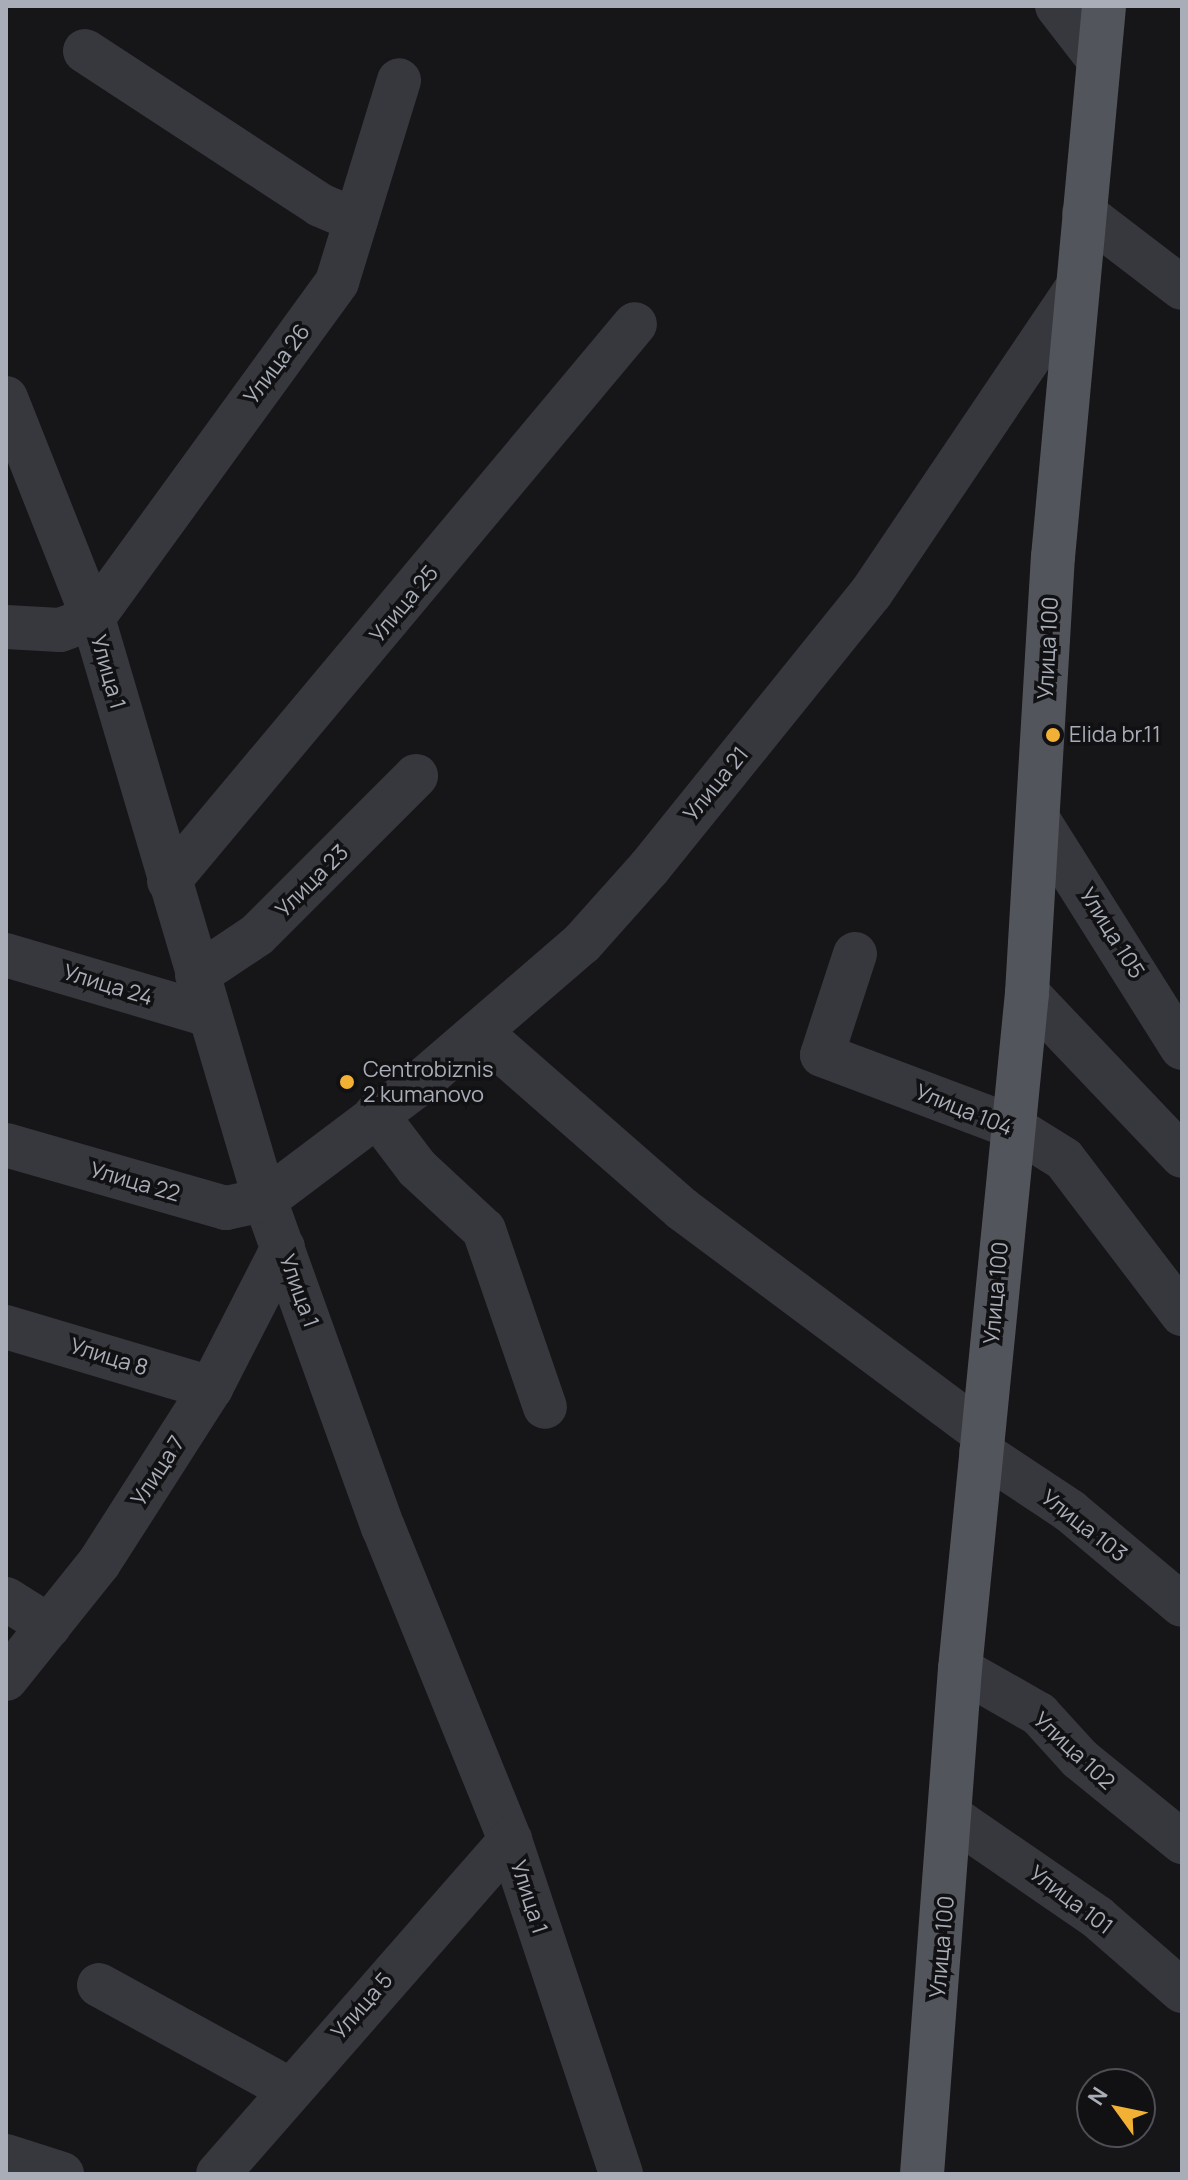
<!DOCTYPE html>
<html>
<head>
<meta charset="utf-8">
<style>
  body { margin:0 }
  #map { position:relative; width:1188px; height:2180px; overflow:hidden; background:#161618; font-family:Manrope,sans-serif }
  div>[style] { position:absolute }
  .minor>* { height:44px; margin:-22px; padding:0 22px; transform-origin:22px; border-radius:22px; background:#37383d }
  .major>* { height:44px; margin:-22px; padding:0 22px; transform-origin:22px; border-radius:22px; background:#53555c }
  .dots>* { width:22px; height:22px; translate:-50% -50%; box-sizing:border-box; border:4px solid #111113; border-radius:50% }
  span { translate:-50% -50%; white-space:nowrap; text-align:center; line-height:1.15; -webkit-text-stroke:7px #111113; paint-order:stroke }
  .street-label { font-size:22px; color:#a8adb8 }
  .poi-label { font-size:22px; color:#a8adb8 }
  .left { translate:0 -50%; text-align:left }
  .frame { position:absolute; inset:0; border:8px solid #a8adb8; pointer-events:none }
  .north { position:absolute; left:1076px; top:2068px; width:80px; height:80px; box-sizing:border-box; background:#111113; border:2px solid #4d4f55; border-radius:50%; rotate:303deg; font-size:22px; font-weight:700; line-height:32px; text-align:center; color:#a8adb8 }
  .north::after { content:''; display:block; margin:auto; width:28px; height:36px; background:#f2b134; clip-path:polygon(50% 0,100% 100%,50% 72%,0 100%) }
</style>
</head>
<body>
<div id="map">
  <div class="minor">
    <div style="left:1057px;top:6px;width:67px;rotate:52.3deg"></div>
    <div style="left:85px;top:51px;width:281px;rotate:33.2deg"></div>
    <div style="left:320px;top:205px;width:39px;rotate:23deg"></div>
    <div style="left:1084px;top:213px;width:123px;rotate:37.4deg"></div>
    <div style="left:6px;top:398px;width:237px;rotate:68.4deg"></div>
    <div style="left:93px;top:618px;width:607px;rotate:73.54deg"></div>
    <div style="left:265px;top:1200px;width:348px;rotate:70.2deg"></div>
    <div style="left:383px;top:1527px;width:338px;rotate:67.9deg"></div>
    <div style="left:510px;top:1840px;width:352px;rotate:71.6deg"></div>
    <div style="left:93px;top:618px;width:415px;rotate:-54deg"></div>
    <div style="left:337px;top:282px;width:211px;rotate:-72.9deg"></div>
    <div style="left:6px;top:627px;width:54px;rotate:3.2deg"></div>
    <div style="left:60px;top:630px;width:35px;rotate:-20deg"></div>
    <div style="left:1039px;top:821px;width:268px;rotate:57.8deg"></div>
    <div style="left:169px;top:881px;width:726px;rotate:-50.08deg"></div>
    <div style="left:855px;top:954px;width:106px;rotate:108.1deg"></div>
    <div style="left:822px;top:1055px;width:202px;rotate:20.6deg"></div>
    <div style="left:1011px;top:1126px;width:62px;rotate:31.9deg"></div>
    <div style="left:1064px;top:1159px;width:195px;rotate:52.7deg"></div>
    <div style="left:6px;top:955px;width:212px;rotate:16.5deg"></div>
    <div style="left:197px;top:975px;width:72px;rotate:-33.7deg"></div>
    <div style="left:257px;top:935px;width:225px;rotate:-45deg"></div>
    <div style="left:1027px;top:993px;width:225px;rotate:46.4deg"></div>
    <div style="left:481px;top:1033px;width:267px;rotate:41.2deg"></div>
    <div style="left:682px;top:1209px;width:375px;rotate:36.7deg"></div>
    <div style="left:376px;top:1114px;width:68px;rotate:52.8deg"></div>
    <div style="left:417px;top:1168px;width:91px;rotate:42.8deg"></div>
    <div style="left:484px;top:1230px;width:187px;rotate:71deg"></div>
    <div style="left:6px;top:1145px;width:229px;rotate:16deg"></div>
    <div style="left:226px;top:1208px;width:40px;rotate:-12deg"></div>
    <div style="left:265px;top:1200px;width:188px;rotate:-37deg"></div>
    <div style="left:415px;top:1087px;width:221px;rotate:-40.8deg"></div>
    <div style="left:582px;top:943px;width:101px;rotate:-48.2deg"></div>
    <div style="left:649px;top:868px;width:353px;rotate:-51.1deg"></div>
    <div style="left:871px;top:593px;width:370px;rotate:-56deg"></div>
    <div style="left:6px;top:1327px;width:214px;rotate:16.6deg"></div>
    <div style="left:981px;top:1452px;width:107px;rotate:33.5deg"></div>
    <div style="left:1070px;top:1511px;width:146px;rotate:40deg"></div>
    <div style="left:6px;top:1599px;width:51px;rotate:32.1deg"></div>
    <div style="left:960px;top:1669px;width:91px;rotate:29.7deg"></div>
    <div style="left:1039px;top:1714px;width:61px;rotate:47.7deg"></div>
    <div style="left:1080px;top:1759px;width:132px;rotate:39.1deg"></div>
    <div style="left:6px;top:1679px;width:149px;rotate:-51.3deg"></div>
    <div style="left:99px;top:1563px;width:208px;rotate:-57.4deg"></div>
    <div style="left:211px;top:1388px;width:158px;rotate:-62.9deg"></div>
    <div style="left:953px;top:1818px;width:175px;rotate:34.5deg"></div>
    <div style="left:1097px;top:1917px;width:113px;rotate:41deg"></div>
    <div style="left:99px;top:1985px;width:217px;rotate:28.7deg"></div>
    <div style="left:6px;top:2156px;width:59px;rotate:17.8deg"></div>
    <div style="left:218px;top:2174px;width:444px;rotate:-48.8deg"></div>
  </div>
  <div class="major">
    <div style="left:922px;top:2174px;width:506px;rotate:-85.7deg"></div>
    <div style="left:960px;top:1669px;width:679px;rotate:-84.34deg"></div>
    <div style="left:1027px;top:993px;width:437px;rotate:-86.6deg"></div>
    <div style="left:1053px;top:557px;width:553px;rotate:-84.71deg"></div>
  </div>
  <div class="dots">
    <div style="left:1053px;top:735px;background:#f2b134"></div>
    <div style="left:347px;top:1082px;background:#f2b134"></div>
  </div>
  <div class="street-label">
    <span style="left:277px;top:364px;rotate:-53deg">Улица 26</span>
    <span style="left:404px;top:604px;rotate:-50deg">Улица 25</span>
    <span style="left:1048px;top:648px;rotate:-87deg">Улица 100</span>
    <span style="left:108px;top:672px;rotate:74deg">Улица 1</span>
    <span style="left:716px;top:784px;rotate:-51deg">Улица 21</span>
    <span style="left:312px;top:881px;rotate:-45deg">Улица 23</span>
    <span style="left:1112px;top:933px;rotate:58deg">Улица 105</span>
    <span style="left:108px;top:985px;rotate:17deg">Улица 24</span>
    <span style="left:964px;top:1110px;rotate:22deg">Улица 104</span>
    <span style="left:135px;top:1182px;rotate:16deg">Улица 22</span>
    <span style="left:299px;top:1291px;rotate:70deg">Улица 1</span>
    <span style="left:996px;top:1293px;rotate:-85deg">Улица 100</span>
    <span style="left:109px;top:1357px;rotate:17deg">Улица 8</span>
    <span style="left:158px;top:1471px;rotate:-57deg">Улица 7</span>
    <span style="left:1084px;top:1526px;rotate:38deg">Улица 103</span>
    <span style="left:1074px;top:1751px;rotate:43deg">Улица 102</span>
    <span style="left:529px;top:1897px;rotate:72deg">Улица 1</span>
    <span style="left:1071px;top:1900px;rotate:37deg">Улица 101</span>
    <span style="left:942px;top:1947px;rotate:-85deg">Улица 100</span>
    <span style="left:362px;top:2006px;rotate:-49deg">Улица 5</span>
  </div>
  <div class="poi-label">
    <span class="left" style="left:1069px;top:735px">Elida br.11</span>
    <span class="left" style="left:363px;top:1082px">Centrobiznis<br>2 kumanovo</span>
  </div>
  <div class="frame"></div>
  <div class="north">N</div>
</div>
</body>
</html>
